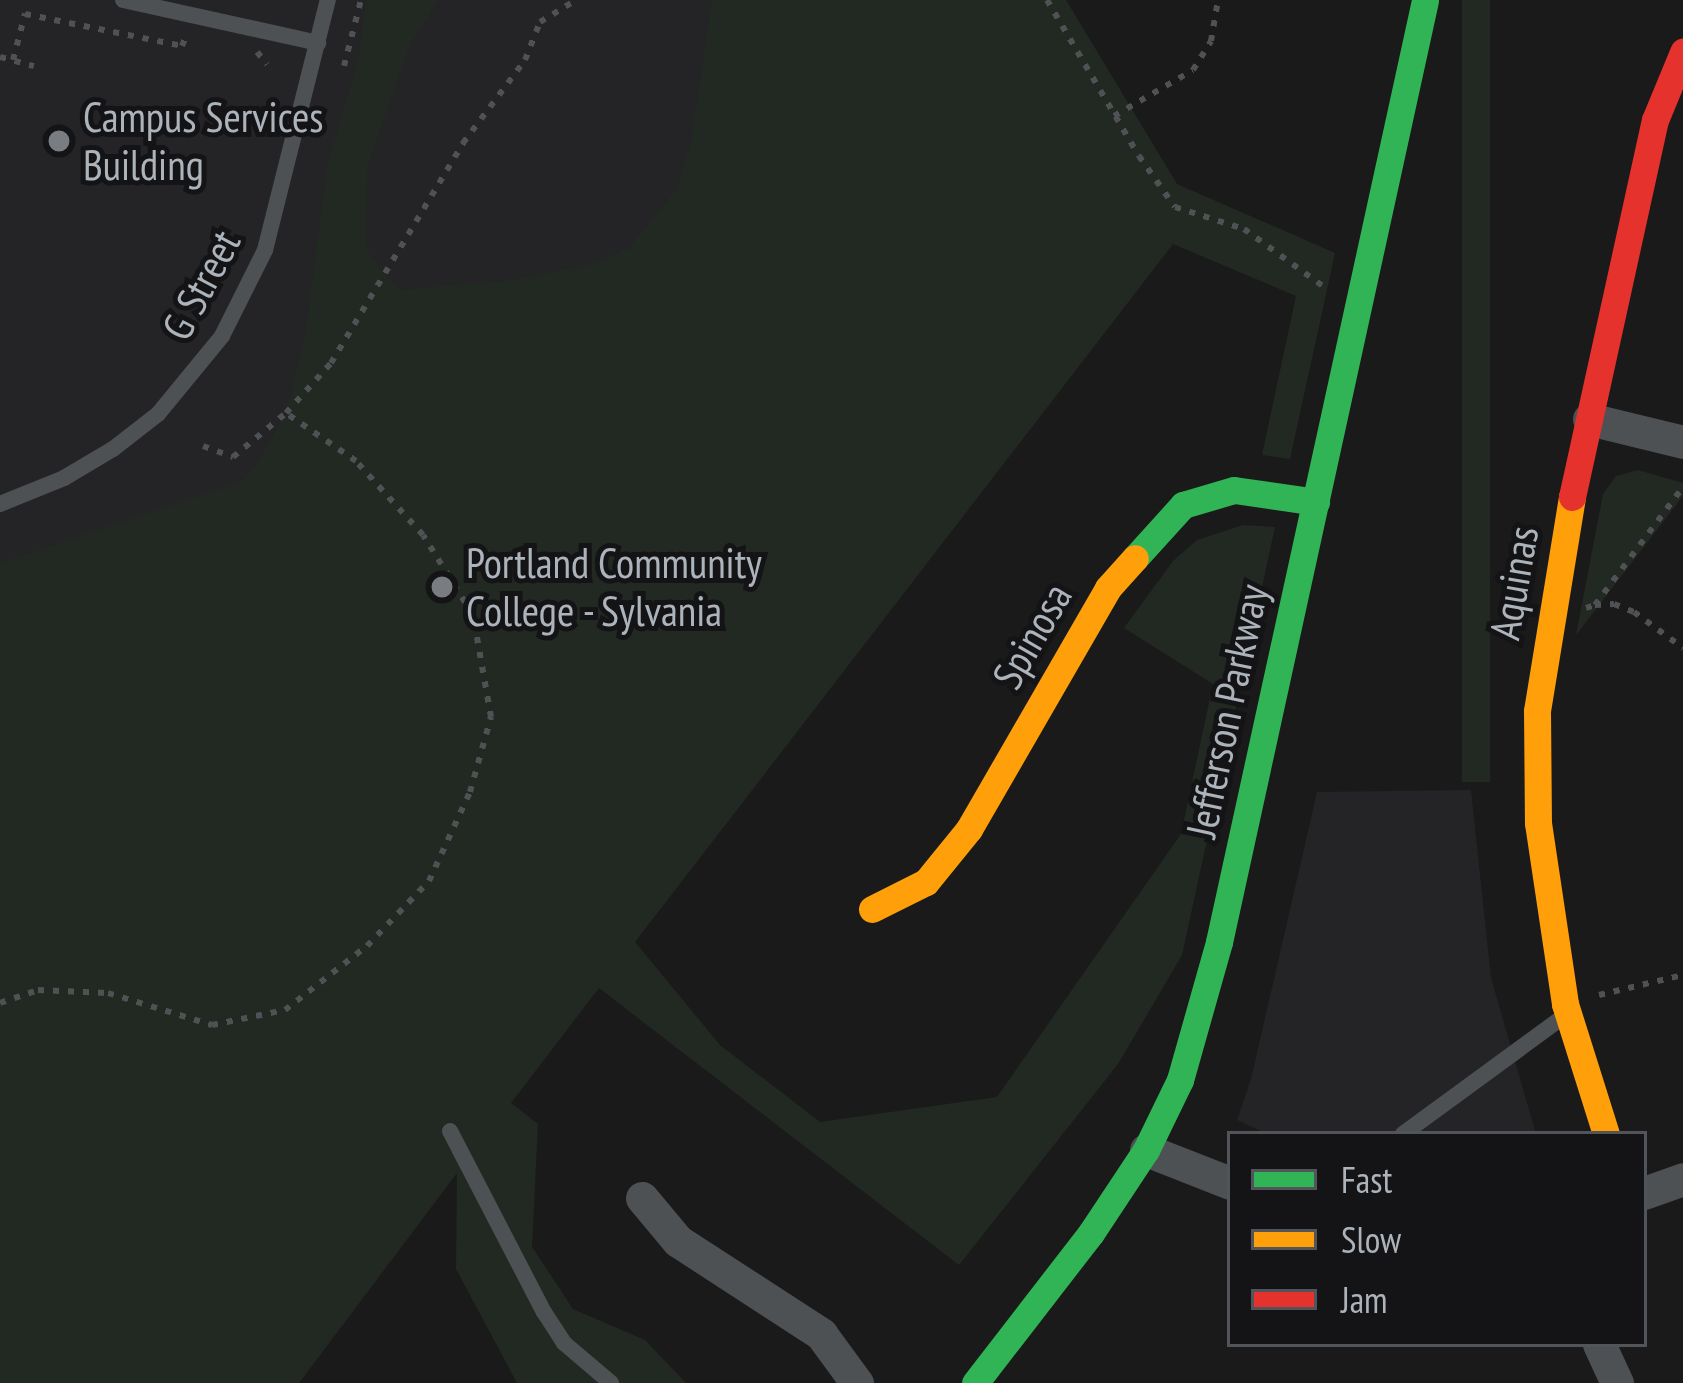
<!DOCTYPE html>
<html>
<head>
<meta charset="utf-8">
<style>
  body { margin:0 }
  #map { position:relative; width:1683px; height:1383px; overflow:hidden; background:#1a1a1a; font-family:"PT Sans Narrow",sans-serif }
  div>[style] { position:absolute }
  .built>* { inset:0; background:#242426 }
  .green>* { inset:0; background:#222922; transform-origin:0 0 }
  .path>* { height:6px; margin-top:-3px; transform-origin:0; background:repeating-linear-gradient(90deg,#505154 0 6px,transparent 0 15px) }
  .lane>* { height:16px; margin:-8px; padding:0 8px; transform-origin:8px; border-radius:8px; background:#4e5153 }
  .street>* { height:33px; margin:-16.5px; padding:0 16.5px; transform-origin:16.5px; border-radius:16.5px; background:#4e5153 }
  .fast>* { height:27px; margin:-13.5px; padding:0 13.5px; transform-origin:13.5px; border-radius:13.5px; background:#30b455 }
  .slow>* { height:27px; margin:-13.5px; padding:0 13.5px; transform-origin:13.5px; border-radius:13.5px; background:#ff9f0a }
  .jam>* { height:27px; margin:-13.5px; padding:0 13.5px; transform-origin:13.5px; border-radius:13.5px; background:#e5322d }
  .dots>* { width:33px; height:33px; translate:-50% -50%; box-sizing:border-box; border:6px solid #141416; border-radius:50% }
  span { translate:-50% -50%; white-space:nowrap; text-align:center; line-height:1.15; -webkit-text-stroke:10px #141416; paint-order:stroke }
  .poi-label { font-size:42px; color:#acb3ba }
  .left { translate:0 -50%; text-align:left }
  .street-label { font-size:42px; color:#acb3ba }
  .legend { position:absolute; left:1227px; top:1131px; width:420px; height:216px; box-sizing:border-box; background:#141416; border:3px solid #515458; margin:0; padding:15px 21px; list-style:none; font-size:36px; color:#acb3ba }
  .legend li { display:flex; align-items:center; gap:24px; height:60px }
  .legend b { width:60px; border:3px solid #515458 }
</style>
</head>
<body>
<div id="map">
  <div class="built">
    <div style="clip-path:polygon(0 0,1033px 0,607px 962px,299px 1383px,0 1383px)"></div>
    <div style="clip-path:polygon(1471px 790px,1491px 978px,1536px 1134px,1267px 1134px,1237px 1120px,1251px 1079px,1317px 792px)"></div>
  </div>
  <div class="green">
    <div style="clip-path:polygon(366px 0,438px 0,410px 44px,367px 168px,366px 249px,398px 290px,512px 280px,588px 265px,629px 248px,677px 189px,691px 142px,712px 0,1066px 0,1177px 184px,1335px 253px,1290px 459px,1262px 455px,1296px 296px,1173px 244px,635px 942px,720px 1045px,820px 1122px,997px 1097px,1181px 834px,1213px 684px,1124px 628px,1173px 561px,1197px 540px,1243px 525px,1275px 527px,1182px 955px,1118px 1064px,959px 1265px,599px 988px,511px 1103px,538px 1124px,532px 1247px,573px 1309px,645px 1340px,686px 1383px,517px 1383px,456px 1269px,457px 1173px,299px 1383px,0 1383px,0 563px,243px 481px,255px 467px,286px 413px,305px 336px,328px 163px,358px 61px)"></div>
    <div style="left:1462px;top:0;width:28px;height:782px"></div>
    <div style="clip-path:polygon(1638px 470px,1683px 483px,1683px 496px,1576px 635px,1603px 494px,1616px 476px)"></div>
  </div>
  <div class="path">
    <div style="left:1047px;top:0;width:181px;rotate:59.5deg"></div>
    <div style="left:1139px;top:156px;width:62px;rotate:54.8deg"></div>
    <div style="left:1175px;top:207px;width:72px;rotate:17.7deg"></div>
    <div style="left:1244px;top:229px;width:102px;rotate:35.9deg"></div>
    <div style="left:257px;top:52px;width:16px;rotate:50deg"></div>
    <div style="left:0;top:57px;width:35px;rotate:15deg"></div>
    <div style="left:13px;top:60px;width:48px;rotate:-75.4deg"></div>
    <div style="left:25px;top:14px;width:160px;rotate:11.5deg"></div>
    <div style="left:182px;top:46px;width:9px;rotate:-69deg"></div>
    <div style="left:344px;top:66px;width:68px;rotate:-75.6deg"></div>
    <div style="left:1114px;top:116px;width:91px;rotate:-30.2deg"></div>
    <div style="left:1193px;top:70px;width:34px;rotate:-58deg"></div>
    <div style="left:1211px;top:41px;width:42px;rotate:-80.3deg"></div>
    <div style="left:203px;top:446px;width:32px;rotate:20deg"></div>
    <div style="left:233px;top:457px;width:69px;rotate:-39.7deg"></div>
    <div style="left:1595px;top:605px;width:19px;rotate:-3deg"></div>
    <div style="left:1614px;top:604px;width:22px;rotate:22deg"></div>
    <div style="left:1634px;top:612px;width:61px;rotate:36.3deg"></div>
    <div style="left:1586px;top:608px;width:9px;rotate:-18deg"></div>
    <div style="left:1595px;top:605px;width:147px;rotate:-53.3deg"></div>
    <div style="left:1599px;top:995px;width:86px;rotate:-13.4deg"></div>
    <div style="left:0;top:1003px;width:40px;rotate:-18.9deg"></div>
    <div style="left:38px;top:990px;width:70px;rotate:2.5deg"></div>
    <div style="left:108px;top:993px;width:109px;rotate:17.1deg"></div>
    <div style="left:212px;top:1025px;width:75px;rotate:-11.6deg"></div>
    <div style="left:285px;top:1010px;width:104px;rotate:-38deg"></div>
    <div style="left:367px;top:946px;width:90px;rotate:-46.4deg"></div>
    <div style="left:429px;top:881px;width:98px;rotate:-65.3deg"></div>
    <div style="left:470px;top:792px;width:78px;rotate:-74.4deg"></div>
    <div style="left:491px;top:717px;width:104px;rotate:-100deg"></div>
    <div style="left:473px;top:615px;width:94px;rotate:-122deg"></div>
    <div style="left:423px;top:535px;width:100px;rotate:-132.2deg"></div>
    <div style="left:356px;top:461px;width:85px;rotate:-145.6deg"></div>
    <div style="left:286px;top:413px;width:67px;rotate:-48deg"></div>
    <div style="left:331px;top:363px;width:257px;rotate:-59deg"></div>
    <div style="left:463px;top:143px;width:104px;rotate:-53.2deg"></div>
    <div style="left:525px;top:60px;width:41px;rotate:-68.5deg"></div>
    <div style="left:540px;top:22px;width:42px;rotate:-31.4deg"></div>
  </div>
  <div class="lane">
    <div style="left:123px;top:0;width:200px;rotate:12.4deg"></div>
    <div style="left:0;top:504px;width:69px;rotate:-22.1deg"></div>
    <div style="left:64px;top:478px;width:57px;rotate:-30.6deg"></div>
    <div style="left:113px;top:449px;width:57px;rotate:-37.9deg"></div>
    <div style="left:158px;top:414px;width:101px;rotate:-50.6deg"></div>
    <div style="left:222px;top:336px;width:96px;rotate:-63.4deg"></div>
    <div style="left:265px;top:250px;width:258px;rotate:-75.9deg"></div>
    <div style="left:450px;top:1131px;width:204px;rotate:62.6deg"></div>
    <div style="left:544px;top:1312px;width:37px;rotate:57deg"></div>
    <div style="left:564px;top:1343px;width:62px;rotate:40.4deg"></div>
    <div style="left:1403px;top:1134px;width:203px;rotate:-36.2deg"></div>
  </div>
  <div class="street">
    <div style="left:1589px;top:419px;width:97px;rotate:13.7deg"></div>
    <div style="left:1146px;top:1150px;width:90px;rotate:21.4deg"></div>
    <div style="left:1644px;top:1193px;width:41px;rotate:-19.7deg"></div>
    <div style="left:642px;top:1198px;width:56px;rotate:50.1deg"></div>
    <div style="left:678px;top:1241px;width:171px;rotate:33deg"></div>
    <div style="left:821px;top:1334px;width:61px;rotate:53.7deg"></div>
    <div style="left:1599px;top:1344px;width:43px;rotate:65.2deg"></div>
  </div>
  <div class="fast">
    <div style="left:1135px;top:558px;width:72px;rotate:-47.8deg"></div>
    <div style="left:1183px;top:505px;width:53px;rotate:-16.4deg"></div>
    <div style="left:1234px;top:490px;width:83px;rotate:8.3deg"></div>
    <div style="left:975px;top:1383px;width:190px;rotate:-52.3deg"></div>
    <div style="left:1091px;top:1233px;width:100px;rotate:-56.5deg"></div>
    <div style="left:1146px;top:1150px;width:78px;rotate:-64.1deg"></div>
    <div style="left:1180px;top:1080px;width:143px;rotate:-74.2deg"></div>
    <div style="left:1219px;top:942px;width:964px;rotate:-77.66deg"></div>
  </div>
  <div class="slow">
    <div style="left:1572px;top:497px;width:217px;rotate:99.3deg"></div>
    <div style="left:1537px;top:711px;width:112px;rotate:89.5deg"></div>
    <div style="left:1538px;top:823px;width:183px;rotate:81.5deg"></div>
    <div style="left:1565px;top:1004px;width:136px;rotate:72.5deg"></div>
    <div style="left:872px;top:909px;width:60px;rotate:-26.6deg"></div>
    <div style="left:926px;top:882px;width:68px;rotate:-50.9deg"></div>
    <div style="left:969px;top:829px;width:278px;rotate:-60deg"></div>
    <div style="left:1108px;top:588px;width:40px;rotate:-48deg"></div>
  </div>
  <div class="jam">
    <div style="left:1572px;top:497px;width:386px;rotate:-77.6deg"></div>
    <div style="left:1655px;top:120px;width:74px;rotate:-67.6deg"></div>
  </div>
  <div class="dots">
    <div style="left:59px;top:141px;background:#797d82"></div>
    <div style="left:442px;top:587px;background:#797d82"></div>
  </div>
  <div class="poi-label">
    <span class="left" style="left:83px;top:141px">Campus Services<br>Building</span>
    <span class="left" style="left:466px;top:587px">Portland Community<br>College - Sylvania</span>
  </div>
  <div class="street-label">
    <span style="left:201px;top:285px;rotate:-62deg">G Street</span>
    <span style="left:1514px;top:583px;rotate:-80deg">Aquinas</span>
    <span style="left:1032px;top:636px;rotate:-60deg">Spinosa</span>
    <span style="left:1227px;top:711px;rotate:-78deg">Jefferson Parkway</span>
  </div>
  <ul class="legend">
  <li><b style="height:15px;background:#30b455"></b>Fast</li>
  <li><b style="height:15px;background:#ff9f0a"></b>Slow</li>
  <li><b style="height:15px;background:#e5322d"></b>Jam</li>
  </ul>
</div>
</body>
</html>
